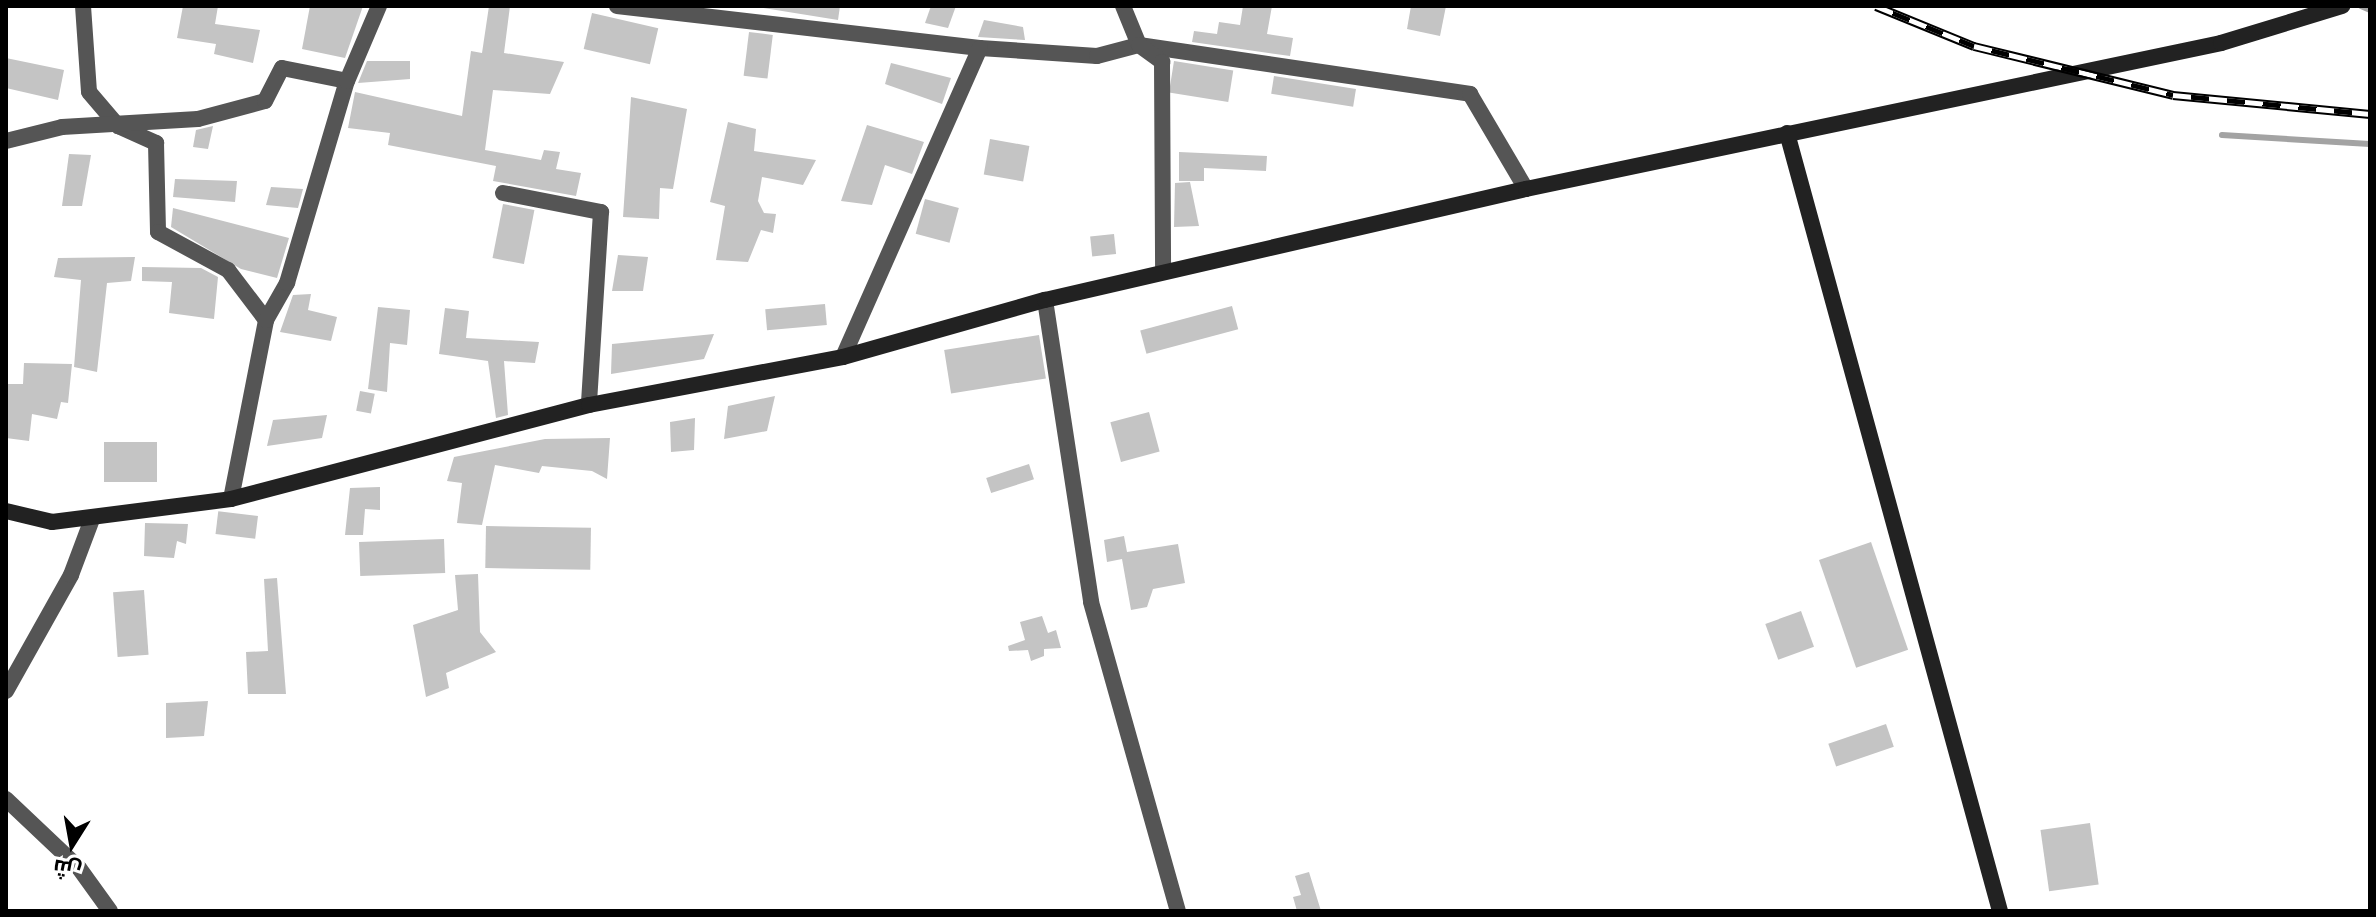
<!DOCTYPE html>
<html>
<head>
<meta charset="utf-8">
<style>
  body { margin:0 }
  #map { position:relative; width:2376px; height:917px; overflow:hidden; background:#fff; font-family:"Roboto Condensed",Cairo,sans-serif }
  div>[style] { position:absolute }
  .stream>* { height:6px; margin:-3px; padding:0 3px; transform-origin:3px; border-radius:3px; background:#a3a3a3 }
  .building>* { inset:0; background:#c4c4c4; transform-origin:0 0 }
  .street>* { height:16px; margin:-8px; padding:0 8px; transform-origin:8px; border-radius:8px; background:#555 }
  .secondary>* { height:16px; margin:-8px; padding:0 8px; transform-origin:8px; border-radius:8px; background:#222 }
  .rail>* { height:9px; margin-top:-4.5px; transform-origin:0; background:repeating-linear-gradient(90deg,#fff 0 18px,#000 0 36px); box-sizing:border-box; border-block:2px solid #000 }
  span { translate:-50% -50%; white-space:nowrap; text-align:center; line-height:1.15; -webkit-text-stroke:7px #fff; paint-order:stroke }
  .frame { position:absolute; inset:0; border:8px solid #000; pointer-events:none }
  .north { position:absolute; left:32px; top:805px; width:80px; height:80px; -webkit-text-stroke:6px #fff; paint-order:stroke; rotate:191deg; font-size:22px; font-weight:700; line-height:32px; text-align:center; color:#000 }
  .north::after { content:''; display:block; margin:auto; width:28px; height:36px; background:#000; clip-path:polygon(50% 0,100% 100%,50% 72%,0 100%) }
</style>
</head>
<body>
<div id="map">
  <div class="stream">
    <div style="left:2361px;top:6px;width:10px;rotate:24deg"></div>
    <div style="left:2222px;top:135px;width:148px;rotate:3.5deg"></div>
  </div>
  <div class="building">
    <div style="clip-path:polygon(183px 6px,218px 6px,215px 24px,260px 30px,253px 63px,214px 54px,216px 44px,177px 38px)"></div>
    <div style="clip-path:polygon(310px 6px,363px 6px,345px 58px,302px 49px)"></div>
    <div style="clip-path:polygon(489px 6px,510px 6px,504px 53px,564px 62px,550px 94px,493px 90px,485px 150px,541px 160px,544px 150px,560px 152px,556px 169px,581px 173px,576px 196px,493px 181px,496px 166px,388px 145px,390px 133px,348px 128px,355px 92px,462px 116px,471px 51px,482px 53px)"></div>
    <div style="clip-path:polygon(751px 6px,840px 6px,838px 20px)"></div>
    <div style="clip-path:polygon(931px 6px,956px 6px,948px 28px,925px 23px)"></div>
    <div style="clip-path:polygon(1243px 6px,1272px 6px,1267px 34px,1293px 38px,1290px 56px,1192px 42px,1194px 31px,1217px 34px,1219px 22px,1240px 25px)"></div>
    <div style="clip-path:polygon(1411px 6px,1446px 6px,1440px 36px,1407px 29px)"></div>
    <div style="left:592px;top:13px;width:68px;height:37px;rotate:13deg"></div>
    <div style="clip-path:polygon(984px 20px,1023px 27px,1025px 40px,978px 37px)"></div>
    <div style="left:749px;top:32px;width:24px;height:44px;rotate:7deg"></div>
    <div style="clip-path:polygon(6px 58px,64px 70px,58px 100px,6px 88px)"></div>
    <div style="clip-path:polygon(367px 61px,410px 61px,410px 79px,358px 83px)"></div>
    <div style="left:1174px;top:61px;width:60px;height:32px;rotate:9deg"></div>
    <div style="clip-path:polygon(891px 63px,951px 78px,942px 104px,885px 84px)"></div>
    <div style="left:1274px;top:76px;width:83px;height:18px;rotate:9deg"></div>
    <div style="clip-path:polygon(631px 97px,687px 109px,673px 189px,660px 188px,659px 219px,623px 217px)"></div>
    <div style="clip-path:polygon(728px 122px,756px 129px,754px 151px,816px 160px,803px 185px,762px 177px,758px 201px,764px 213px,776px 214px,773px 233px,761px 230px,748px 262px,716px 260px,725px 206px,710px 202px)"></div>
    <div style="clip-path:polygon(867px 125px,924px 142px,912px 174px,885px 165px,872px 205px,841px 201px)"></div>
    <div style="clip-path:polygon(213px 126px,208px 149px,193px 147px,196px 130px)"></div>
    <div style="left:990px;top:139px;width:40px;height:36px;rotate:10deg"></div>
    <div style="clip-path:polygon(1179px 152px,1267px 156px,1266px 171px,1204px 168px,1204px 181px,1179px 181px)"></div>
    <div style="clip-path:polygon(69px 154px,91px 155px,82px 206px,62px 206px)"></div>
    <div style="clip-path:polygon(175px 179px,237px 181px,235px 202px,173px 197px)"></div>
    <div style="clip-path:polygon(1190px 182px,1199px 226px,1174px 227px,1175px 183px)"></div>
    <div style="clip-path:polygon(271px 187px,303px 189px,298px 208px,266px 205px)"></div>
    <div style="left:925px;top:199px;width:35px;height:36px;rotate:15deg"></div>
    <div style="left:503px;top:204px;width:32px;height:55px;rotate:11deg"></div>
    <div style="clip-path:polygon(173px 208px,289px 238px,277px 278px,241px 269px,171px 227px)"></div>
    <div style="left:1114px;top:234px;width:20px;height:24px;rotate:84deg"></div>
    <div style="clip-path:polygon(618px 255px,648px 257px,643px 291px,612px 291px)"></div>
    <div style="clip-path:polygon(135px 257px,131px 281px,107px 283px,97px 372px,74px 367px,81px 280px,54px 277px,58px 258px)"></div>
    <div style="clip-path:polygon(142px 267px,201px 268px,218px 277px,214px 319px,169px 313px,172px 282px,142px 281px)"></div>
    <div style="clip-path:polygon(311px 294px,308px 310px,337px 317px,331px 341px,280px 332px,293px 295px)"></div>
    <div style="left:825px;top:304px;width:21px;height:60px;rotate:85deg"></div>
    <div style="left:1232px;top:306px;width:24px;height:95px;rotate:75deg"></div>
    <div style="clip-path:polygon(378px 307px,410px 310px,407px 345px,390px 343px,387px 392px,368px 389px)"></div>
    <div style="clip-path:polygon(445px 308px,469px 311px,466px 338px,539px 342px,535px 363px,504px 361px,508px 415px,496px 418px,488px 361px,439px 354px)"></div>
    <div style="clip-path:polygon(714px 334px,704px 359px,611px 374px,612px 344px)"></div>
    <div style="left:1039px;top:335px;width:44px;height:96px;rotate:81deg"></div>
    <div style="clip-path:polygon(24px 363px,72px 364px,68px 403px,61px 402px,57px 419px,32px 414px,29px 441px,6px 438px,6px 384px,23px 384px)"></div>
    <div style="left:360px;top:391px;width:15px;height:20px;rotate:11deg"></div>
    <div style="clip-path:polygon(775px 396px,767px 431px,724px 439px,728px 406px)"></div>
    <div style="left:1149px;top:412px;width:41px;height:40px;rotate:75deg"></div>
    <div style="clip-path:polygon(327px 415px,322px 438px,267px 446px,273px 420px)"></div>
    <div style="clip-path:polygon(695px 418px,694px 450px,671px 452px,670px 422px)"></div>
    <div style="clip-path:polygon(610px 438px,607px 479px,592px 471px,542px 466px,539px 473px,495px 465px,482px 525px,457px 523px,462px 483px,447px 481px,454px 457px,545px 439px)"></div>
    <div style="left:157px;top:442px;width:40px;height:53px;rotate:90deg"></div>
    <div style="left:1029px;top:464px;width:16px;height:45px;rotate:72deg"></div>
    <div style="clip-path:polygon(380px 487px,380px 510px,365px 509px,363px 535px,345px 535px,350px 488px)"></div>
    <div style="left:258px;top:516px;width:23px;height:40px;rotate:97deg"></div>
    <div style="clip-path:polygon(145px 523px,188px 524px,186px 544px,177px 541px,174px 558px,144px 556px)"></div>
    <div style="left:486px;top:526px;width:105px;height:42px;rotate:1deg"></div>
    <div style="clip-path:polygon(1124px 536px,1127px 552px,1178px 544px,1185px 583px,1153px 589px,1147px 607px,1131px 610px,1122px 559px,1107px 562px,1104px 540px)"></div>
    <div style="left:444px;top:539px;width:34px;height:85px;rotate:88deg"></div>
    <div style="left:1871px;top:542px;width:114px;height:55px;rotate:71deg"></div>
    <div style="clip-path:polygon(478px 574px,480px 632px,496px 652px,446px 673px,449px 688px,426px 697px,413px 625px,458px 610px,455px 575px)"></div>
    <div style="clip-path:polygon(277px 578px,286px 694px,248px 694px,246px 652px,268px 651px,264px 579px)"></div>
    <div style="left:144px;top:590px;width:65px;height:31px;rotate:86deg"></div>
    <div style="left:1801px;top:611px;width:38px;height:38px;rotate:70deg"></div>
    <div style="clip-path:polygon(1042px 616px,1048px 633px,1056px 630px,1061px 648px,1044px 649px,1044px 656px,1031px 661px,1028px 650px,1009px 651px,1008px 646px,1025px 640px,1020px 622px)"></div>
    <div style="clip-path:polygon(208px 701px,204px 736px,166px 738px,166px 703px)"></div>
    <div style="left:1886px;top:724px;width:24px;height:61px;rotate:71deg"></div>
    <div style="left:2090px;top:823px;width:62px;height:50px;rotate:82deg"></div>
    <div style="clip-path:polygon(1309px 872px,1321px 911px,1297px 911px,1293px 897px,1301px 895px,1295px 876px)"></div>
  </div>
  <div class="street">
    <div style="left:83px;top:6px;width:86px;rotate:86deg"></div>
    <div style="left:89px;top:92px;width:45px;rotate:49.5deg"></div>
    <div style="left:118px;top:126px;width:42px;rotate:24.1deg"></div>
    <div style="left:156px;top:143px;width:89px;rotate:88.7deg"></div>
    <div style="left:158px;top:232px;width:80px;rotate:28.5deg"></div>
    <div style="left:228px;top:270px;width:63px;rotate:52.8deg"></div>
    <div style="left:617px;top:6px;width:365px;rotate:6.6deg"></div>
    <div style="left:980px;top:48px;width:117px;rotate:3.9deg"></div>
    <div style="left:1097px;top:56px;width:43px;rotate:-14.7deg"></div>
    <div style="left:1139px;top:45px;width:335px;rotate:8.4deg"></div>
    <div style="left:1470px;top:94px;width:110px;rotate:59.5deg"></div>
    <div style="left:1123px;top:6px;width:42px;rotate:67.7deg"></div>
    <div style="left:1139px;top:45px;width:29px;rotate:36deg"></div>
    <div style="left:1162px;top:62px;width:210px;rotate:89.7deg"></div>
    <div style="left:6px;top:141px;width:58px;rotate:-14deg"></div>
    <div style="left:62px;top:127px;width:136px;rotate:-3.4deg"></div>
    <div style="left:198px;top:119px;width:69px;rotate:-15deg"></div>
    <div style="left:265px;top:101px;width:37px;rotate:-63deg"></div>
    <div style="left:282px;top:68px;width:66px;rotate:11.3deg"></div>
    <div style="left:503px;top:193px;width:100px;rotate:11deg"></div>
    <div style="left:601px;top:212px;width:193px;rotate:93.6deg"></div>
    <div style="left:1045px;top:300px;width:305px;rotate:81.3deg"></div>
    <div style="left:1091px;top:602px;width:321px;rotate:74.3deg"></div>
    <div style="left:843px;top:357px;width:338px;rotate:-66.1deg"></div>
    <div style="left:231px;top:499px;width:182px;rotate:-78.9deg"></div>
    <div style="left:266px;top:320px;width:43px;rotate:-60.4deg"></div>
    <div style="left:287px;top:283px;width:211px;rotate:-73.5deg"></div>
    <div style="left:347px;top:81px;width:82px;rotate:-66.9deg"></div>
    <div style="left:6px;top:691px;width:133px;rotate:-60.7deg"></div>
    <div style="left:71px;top:575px;width:60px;rotate:-69.4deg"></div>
    <div style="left:6px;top:799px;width:100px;rotate:43.4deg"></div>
    <div style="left:79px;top:868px;width:53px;rotate:54.2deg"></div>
  </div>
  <div class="secondary">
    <div style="left:1787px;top:133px;width:807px;rotate:74.69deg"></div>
    <div style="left:6px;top:511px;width:47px;rotate:13.4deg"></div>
    <div style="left:52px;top:522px;width:180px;rotate:-7.3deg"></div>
    <div style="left:231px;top:499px;width:370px;rotate:-14.7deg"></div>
    <div style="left:589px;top:405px;width:258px;rotate:-10.7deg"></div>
    <div style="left:843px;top:357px;width:210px;rotate:-15.8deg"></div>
    <div style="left:1045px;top:300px;width:494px;rotate:-13deg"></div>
    <div style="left:1526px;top:189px;width:710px;rotate:-11.86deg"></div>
    <div style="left:2221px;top:43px;width:127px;rotate:-17deg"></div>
  </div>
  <div class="rail">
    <div style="left:1876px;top:6px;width:106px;rotate:22.2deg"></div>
    <div style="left:1974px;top:46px;width:205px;rotate:13.8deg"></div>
    <div style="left:2173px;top:95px;width:198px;rotate:5.5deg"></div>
  </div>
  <div class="frame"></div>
  <div class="north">ش</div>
</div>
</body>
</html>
